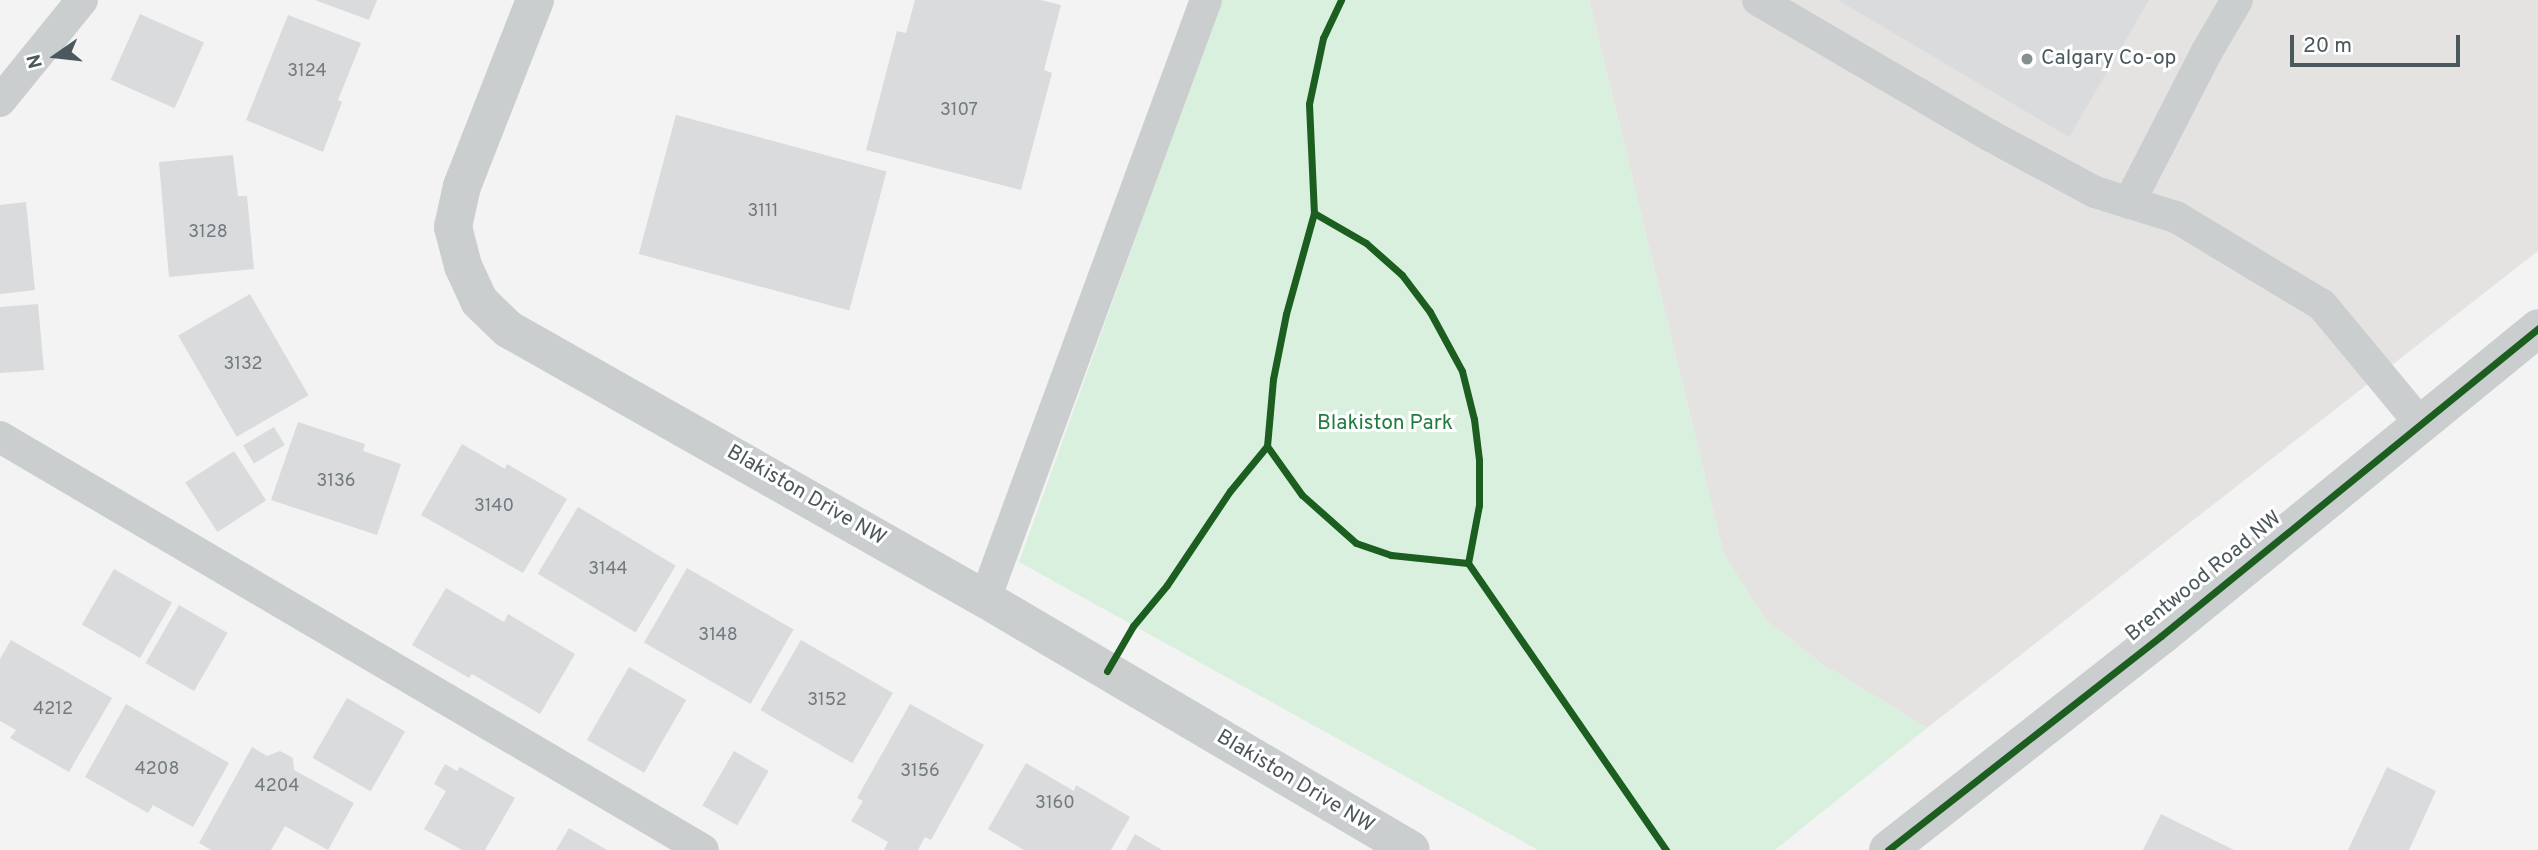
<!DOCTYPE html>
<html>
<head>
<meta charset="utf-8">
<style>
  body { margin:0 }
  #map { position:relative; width:2538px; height:850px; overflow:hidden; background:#f3f3f3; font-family:Overpass,sans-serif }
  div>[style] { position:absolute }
  .commercial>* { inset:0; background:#e4e3e1 }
  .green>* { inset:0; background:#daf0df }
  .building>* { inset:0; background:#d9dbdc; transform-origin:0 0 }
  .service>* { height:32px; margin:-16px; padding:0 16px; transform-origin:16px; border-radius:16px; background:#cbcece }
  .minor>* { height:38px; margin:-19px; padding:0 19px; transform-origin:19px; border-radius:19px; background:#cbcece }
  .tertiary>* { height:38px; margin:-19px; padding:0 19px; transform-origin:19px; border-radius:19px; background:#cbcece }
  .cycleway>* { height:7px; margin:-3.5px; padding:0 3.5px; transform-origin:3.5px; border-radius:3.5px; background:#1b5e20 }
  .dots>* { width:19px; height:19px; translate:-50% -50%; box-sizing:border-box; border:4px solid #fff; border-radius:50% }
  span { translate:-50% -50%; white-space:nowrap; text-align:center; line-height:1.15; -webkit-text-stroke:6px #fff; paint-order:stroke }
  .number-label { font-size:18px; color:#707a7f }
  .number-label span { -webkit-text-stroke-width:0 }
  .poi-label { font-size:21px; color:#4b585e }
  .left { translate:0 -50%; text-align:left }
  .park-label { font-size:21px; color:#207c3f }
  .street-label { font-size:21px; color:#4b585e }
  .north { position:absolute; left:21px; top:21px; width:70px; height:70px; -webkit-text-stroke:5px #fff; paint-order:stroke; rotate:256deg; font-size:19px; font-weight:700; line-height:28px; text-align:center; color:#4b585e }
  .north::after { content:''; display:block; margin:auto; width:24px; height:32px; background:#4b585e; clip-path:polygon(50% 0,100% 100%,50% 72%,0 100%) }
  .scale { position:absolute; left:2290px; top:35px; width:170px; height:32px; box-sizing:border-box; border:4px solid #4b585e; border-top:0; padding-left:9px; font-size:21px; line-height:24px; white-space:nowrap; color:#4b585e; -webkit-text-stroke:5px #fff; paint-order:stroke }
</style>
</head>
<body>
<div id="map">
  <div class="commercial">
    <div style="clip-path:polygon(1589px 0,2538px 0,2538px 251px,1927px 728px,1822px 664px,1767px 621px,1724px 555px)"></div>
  </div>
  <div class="green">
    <div style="clip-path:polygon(1221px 0,1589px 0,1724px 555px,1767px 621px,1822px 664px,1927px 728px,1775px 850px,1538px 850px,1019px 562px)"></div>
  </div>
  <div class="building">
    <div style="clip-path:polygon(315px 0,377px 0,369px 20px)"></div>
    <div style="clip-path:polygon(915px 0,1041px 0,1061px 5px,1044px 70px,1052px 73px,1021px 190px,866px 150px,897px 31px,906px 33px)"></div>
    <div style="clip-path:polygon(1838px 0,2149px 0,2069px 137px)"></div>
    <div style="left:140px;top:14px;width:70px;height:72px;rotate:24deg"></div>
    <div style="clip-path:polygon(288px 15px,361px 43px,338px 100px,342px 102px,323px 152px,246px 120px)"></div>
    <div style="left:676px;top:115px;width:218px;height:144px;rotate:15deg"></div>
    <div style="clip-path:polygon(233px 155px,238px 196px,247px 196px,254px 269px,169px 277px,159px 162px)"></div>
    <div style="clip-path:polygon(26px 202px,35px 290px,0 294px,0 205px)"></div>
    <div style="left:250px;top:294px;width:117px;height:83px;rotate:60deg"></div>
    <div style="clip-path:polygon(38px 304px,44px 370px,0 373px,0 307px)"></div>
    <div style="clip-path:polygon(298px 422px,365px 444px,363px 451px,401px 464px,377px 535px,271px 500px)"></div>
    <div style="left:274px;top:427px;width:21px;height:36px;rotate:59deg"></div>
    <div style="clip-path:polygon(462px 444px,505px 469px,507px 464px,567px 499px,523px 573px,421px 515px)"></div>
    <div style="left:234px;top:451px;width:59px;height:58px;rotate:57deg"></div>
    <div style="left:578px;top:507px;width:114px;height:78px;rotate:31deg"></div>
    <div style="left:687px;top:568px;width:123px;height:86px;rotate:30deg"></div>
    <div style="left:114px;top:569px;width:67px;height:64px;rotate:30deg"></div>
    <div style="clip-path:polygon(446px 588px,504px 622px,508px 614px,575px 654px,540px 714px,472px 674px,469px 678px,412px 645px)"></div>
    <div style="left:179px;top:605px;width:56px;height:67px;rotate:30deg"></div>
    <div style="clip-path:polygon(11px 640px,112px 698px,69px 772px,10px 738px,16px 730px,0 721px,0 659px)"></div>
    <div style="left:801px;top:640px;width:106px;height:81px;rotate:30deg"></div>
    <div style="left:629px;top:667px;width:66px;height:84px;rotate:30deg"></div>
    <div style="left:347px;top:698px;width:67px;height:69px;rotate:30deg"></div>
    <div style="clip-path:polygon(126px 704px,229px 763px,193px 827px,153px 805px,148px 813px,85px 777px)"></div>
    <div style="clip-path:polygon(910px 704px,984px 745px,931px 840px,925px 837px,918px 850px,884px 850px,888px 842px,851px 821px,863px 801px,857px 798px)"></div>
    <div style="clip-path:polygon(252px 747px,267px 756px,280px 751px,293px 758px,294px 770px,354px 803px,328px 850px,285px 826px,271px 850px,211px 850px,199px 843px)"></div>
    <div style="left:734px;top:751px;width:40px;height:63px;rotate:30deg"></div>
    <div style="clip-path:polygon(1026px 763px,1074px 791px,1076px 785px,1130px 817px,1111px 850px,1024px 850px,988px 829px)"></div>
    <div style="clip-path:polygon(445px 764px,457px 771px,460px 767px,515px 798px,485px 850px,462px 850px,424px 829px,446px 791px,434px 784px)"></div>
    <div style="clip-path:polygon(2387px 767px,2436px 791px,2409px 850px,2348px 850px)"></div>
    <div style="clip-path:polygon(2161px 814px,2175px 821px,2234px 850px,2143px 850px)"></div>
    <div style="clip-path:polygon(569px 828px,607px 850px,556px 850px)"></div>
    <div style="clip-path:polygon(1135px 834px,1162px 850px,1126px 850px)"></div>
  </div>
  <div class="service">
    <div style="left:1758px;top:0;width:268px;rotate:30.3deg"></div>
    <div style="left:1989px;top:135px;width:120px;rotate:28.3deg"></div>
    <div style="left:2095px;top:192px;width:85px;rotate:17.2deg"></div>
    <div style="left:2176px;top:217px;width:170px;rotate:31.1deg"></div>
    <div style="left:2322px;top:305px;width:152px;rotate:50.3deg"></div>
    <div style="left:0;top:101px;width:130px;rotate:-50.9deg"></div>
    <div style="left:2129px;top:203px;width:169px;rotate:-62.8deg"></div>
    <div style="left:2206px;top:53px;width:61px;rotate:-59.7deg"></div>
    <div style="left:0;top:437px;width:815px;rotate:30.43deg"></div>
    <div style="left:985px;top:599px;width:638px;rotate:-69.75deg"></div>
  </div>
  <div class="minor">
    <div style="left:535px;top:0;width:200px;rotate:111.4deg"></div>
    <div style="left:462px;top:186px;width:42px;rotate:102.4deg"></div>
    <div style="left:453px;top:227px;width:40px;rotate:75.6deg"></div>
    <div style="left:463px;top:266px;width:38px;rotate:65deg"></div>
    <div style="left:479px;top:301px;width:40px;rotate:44deg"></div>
    <div style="left:508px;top:329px;width:548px;rotate:29.51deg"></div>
    <div style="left:985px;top:599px;width:494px;rotate:30.5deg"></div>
  </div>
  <div class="tertiary">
    <div style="left:1888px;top:850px;width:347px;rotate:-38.1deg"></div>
    <div style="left:2161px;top:636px;width:487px;rotate:-39.2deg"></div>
  </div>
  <div class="cycleway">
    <div style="left:1341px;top:0;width:42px;rotate:115.3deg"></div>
    <div style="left:1323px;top:38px;width:67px;rotate:102deg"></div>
    <div style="left:1309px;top:104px;width:109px;rotate:87.4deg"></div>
    <div style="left:1314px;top:213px;width:105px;rotate:105.5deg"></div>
    <div style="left:1286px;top:314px;width:66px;rotate:101.3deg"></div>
    <div style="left:1273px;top:379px;width:67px;rotate:95.1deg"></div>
    <div style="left:1267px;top:446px;width:60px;rotate:54.5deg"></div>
    <div style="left:1302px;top:495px;width:72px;rotate:41.6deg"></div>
    <div style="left:1356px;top:543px;width:37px;rotate:19deg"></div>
    <div style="left:1391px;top:555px;width:77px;rotate:5.9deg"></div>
    <div style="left:1314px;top:213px;width:60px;rotate:30deg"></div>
    <div style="left:1366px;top:243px;width:48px;rotate:41.6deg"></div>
    <div style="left:1402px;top:275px;width:46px;rotate:52.9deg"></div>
    <div style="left:1430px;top:312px;width:67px;rotate:61.5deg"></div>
    <div style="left:1462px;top:371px;width:49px;rotate:76deg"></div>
    <div style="left:1474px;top:419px;width:41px;rotate:83deg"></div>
    <div style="left:1479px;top:460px;width:45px;rotate:90deg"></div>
    <div style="left:1479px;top:505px;width:59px;rotate:100.7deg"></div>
    <div style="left:1468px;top:563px;width:349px;rotate:55.4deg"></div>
    <div style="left:1107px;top:671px;width:52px;rotate:-60deg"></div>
    <div style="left:1133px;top:626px;width:53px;rotate:-50.3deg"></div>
    <div style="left:1167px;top:585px;width:113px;rotate:-56.2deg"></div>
    <div style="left:1230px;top:491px;width:58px;rotate:-50.6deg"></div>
    <div style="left:1888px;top:850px;width:347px;rotate:-38.1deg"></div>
    <div style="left:2161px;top:636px;width:487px;rotate:-39.2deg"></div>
  </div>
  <div class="dots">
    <div style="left:2027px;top:59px;background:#868e92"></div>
  </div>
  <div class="number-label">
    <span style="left:307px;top:72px">3124</span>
    <span style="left:959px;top:111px">3107</span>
    <span style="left:763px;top:212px">3111</span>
    <span style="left:208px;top:233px">3128</span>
    <span style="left:243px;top:365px">3132</span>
    <span style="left:336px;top:482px">3136</span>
    <span style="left:494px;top:507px">3140</span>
    <span style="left:608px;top:570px">3144</span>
    <span style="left:718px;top:636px">3148</span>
    <span style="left:827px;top:701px">3152</span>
    <span style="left:53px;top:710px">4212</span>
    <span style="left:157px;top:770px">4208</span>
    <span style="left:920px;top:772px">3156</span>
    <span style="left:277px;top:787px">4204</span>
    <span style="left:1055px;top:804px">3160</span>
  </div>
  <div class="poi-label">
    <span class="left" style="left:2041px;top:59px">Calgary Co-op</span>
  </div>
  <div class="park-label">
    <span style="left:1385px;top:424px">Blakiston Park</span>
  </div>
  <div class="street-label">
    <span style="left:806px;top:496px;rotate:30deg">Blakiston Drive NW</span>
    <span style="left:2204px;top:577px;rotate:-39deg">Brentwood Road NW</span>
    <span style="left:1295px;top:782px;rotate:31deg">Blakiston Drive NW</span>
  </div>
  <div class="north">N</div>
  <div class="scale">20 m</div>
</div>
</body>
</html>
